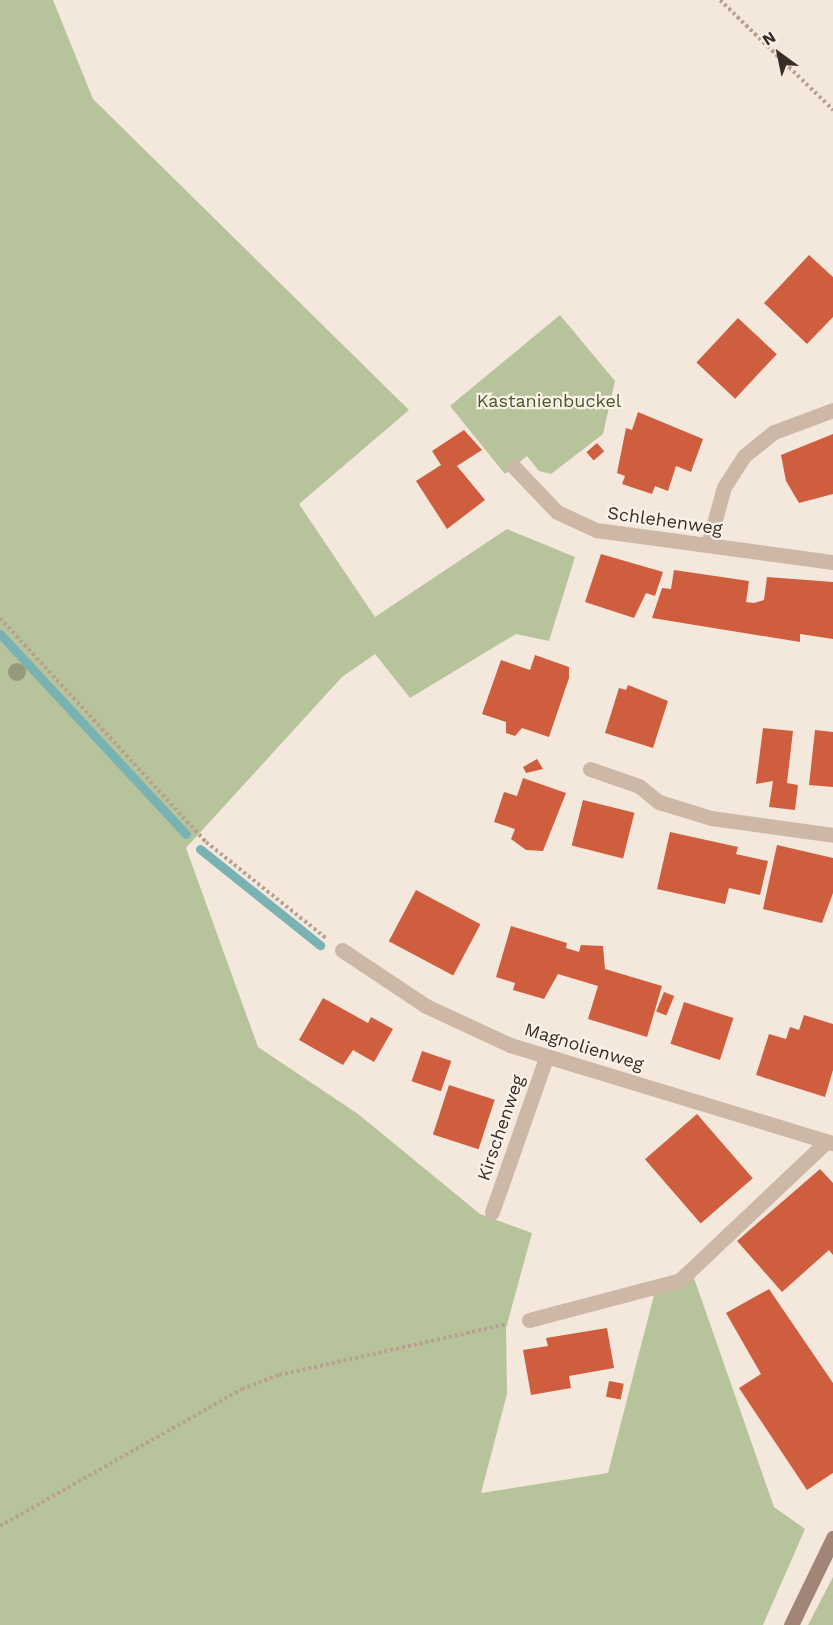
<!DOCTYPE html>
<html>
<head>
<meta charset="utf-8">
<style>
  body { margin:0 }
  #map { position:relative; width:833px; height:1625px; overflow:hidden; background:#f4e8dc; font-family:"Work Sans",sans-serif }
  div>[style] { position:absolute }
  .green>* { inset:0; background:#b7c49b }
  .stream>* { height:9px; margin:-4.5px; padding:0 4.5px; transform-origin:4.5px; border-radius:4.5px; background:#79b2b3 }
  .building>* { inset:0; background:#cf5e3f; transform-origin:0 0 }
  .path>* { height:4px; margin-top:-2px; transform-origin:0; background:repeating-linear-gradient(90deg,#b9a191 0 3px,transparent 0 6px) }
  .street>* { height:15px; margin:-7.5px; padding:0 7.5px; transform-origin:7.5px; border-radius:7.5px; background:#cdb7a7 }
  .secondary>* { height:15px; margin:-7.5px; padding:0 7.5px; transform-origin:7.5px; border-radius:7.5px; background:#a18678 }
  .trees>* { width:18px; height:18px; margin:-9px; border-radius:50%; background:#96997a }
  span { translate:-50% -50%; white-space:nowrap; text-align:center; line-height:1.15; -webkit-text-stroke:4.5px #fbf2e9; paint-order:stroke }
  .park-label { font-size:18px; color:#49592a }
  .street-label { font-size:18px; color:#392d28 }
  .north { position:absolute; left:749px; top:24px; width:60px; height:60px; -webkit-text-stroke:4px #fbf2e9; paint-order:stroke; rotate:327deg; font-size:16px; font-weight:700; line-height:24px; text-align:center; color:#392d28 }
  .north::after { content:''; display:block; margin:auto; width:21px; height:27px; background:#392d28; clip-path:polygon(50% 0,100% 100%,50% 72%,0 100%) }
</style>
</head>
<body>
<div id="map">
  <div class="green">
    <div style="clip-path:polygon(0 0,53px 0,93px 99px,409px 410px,299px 504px,375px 617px,507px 529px,575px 557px,549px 641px,516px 634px,410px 698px,375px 654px,342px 677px,186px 848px,258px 1047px,358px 1114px,480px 1214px,532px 1233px,506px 1328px,507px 1394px,481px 1493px,608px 1473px,654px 1295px,694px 1278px,774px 1507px,805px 1529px,763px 1625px,0 1625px)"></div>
    <div style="clip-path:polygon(560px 315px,615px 381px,603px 434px,551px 474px,539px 471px,527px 456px,505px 474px,450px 406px)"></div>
    <div style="clip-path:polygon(833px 1577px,833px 1625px,808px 1625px)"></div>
  </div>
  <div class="stream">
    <div style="left:0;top:634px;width:273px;rotate:47.1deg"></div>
    <div style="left:200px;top:849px;width:154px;rotate:38.7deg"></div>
  </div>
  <div class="building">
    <div style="clip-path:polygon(809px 255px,833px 277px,833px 317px,807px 344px,764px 303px)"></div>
    <div style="left:738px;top:318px;width:53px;height:61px;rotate:43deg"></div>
    <div style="clip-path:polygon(638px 412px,703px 439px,691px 472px,676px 466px,668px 491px,655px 486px,652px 494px,622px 484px,625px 476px,617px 473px,626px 428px,632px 430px)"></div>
    <div style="clip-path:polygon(464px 430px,482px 450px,457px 466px,485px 500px,447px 529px,416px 481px,441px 465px,432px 451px)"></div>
    <div style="clip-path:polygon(833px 434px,833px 494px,799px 503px,786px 481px,781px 455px)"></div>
    <div style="left:597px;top:443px;width:11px;height:14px;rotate:49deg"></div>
    <div style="clip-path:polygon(601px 554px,663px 572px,655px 596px,646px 593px,634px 618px,585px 602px)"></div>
    <div style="clip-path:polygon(674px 570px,749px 581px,746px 602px,754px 603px,764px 600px,767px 577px,833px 582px,833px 639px,800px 634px,800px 642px,652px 618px,662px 588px,671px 589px)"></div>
    <div style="clip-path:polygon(535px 655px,569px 667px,569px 678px,549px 737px,522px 728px,515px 736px,506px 733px,506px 722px,482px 714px,501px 660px,530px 670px)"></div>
    <div style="clip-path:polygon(628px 685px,668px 701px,653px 748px,605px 733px,619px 688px,626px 690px)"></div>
    <div style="clip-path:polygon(763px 728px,793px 731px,787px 783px,798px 785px,795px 810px,769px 807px,773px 781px,756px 784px)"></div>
    <div style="clip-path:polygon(815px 730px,833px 732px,833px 787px,809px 785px)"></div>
    <div style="clip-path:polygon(537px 759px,543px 769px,526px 773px,523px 767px)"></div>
    <div style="clip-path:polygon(523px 778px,566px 793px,543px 851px,526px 850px,511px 839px,515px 829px,494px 822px,504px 792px,517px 796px)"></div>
    <div style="left:583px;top:800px;width:53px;height:47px;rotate:14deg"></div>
    <div style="clip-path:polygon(670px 832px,738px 847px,736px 854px,768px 861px,760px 895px,729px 888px,725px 904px,657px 889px)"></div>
    <div style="clip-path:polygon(777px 845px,833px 858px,833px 893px,822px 923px,763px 909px)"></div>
    <div style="left:416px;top:890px;width:73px;height:58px;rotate:28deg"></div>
    <div style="clip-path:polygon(511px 926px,567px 943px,566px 948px,579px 952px,581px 945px,603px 946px,605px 969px,662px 986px,647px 1037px,588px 1019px,598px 986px,558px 974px,544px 999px,513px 990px,515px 983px,496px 977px)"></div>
    <div style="left:664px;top:992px;width:11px;height:21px;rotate:22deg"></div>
    <div style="clip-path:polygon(323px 998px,368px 1023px,371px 1017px,393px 1029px,374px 1062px,353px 1050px,343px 1065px,299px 1040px)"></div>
    <div style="left:684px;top:1002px;width:52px;height:44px;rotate:18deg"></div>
    <div style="clip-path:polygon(804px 1015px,833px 1024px,833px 1070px,825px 1097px,756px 1075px,769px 1034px,786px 1039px,790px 1027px,799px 1030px)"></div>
    <div style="left:422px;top:1051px;width:31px;height:32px;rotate:19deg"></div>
    <div style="left:449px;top:1085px;width:48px;height:52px;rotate:18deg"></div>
    <div style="left:697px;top:1114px;width:85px;height:69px;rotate:49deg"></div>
    <div style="clip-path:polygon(820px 1169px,833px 1183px,833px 1255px,829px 1250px,782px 1292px,737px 1241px)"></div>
    <div style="clip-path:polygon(769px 1289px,833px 1383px,833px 1473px,807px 1490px,739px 1388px,761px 1374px,726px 1313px)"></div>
    <div style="clip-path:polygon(607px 1328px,614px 1368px,569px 1376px,571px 1388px,531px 1395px,523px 1350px,548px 1346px,546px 1338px)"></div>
    <div style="left:609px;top:1381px;width:15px;height:16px;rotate:11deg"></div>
  </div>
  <div class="path">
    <div style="left:720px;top:0;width:158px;rotate:44.2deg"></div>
    <div style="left:0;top:618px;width:304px;rotate:47.4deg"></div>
    <div style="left:206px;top:842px;width:154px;rotate:38.7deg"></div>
    <div style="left:0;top:1526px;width:278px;rotate:-29.5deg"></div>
    <div style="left:242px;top:1389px;width:40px;rotate:-21deg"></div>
    <div style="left:279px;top:1375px;width:234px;rotate:-12.6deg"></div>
  </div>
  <div class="street">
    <div style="left:514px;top:467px;width:62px;rotate:46.3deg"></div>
    <div style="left:557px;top:512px;width:43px;rotate:24.8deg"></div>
    <div style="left:596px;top:530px;width:239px;rotate:7.7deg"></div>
    <div style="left:708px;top:545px;width:60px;rotate:-74.6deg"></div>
    <div style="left:724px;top:487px;width:37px;rotate:-57deg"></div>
    <div style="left:744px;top:456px;width:38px;rotate:-39deg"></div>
    <div style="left:774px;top:432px;width:63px;rotate:-20.4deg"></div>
    <div style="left:590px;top:769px;width:52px;rotate:19.1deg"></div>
    <div style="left:639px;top:786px;width:26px;rotate:39deg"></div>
    <div style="left:659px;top:802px;width:54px;rotate:17.1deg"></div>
    <div style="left:711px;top:818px;width:123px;rotate:7.9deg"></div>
    <div style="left:342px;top:950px;width:101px;rotate:33.7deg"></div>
    <div style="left:426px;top:1006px;width:93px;rotate:24.9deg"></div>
    <div style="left:510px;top:1045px;width:338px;rotate:16.9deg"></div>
    <div style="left:492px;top:1212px;width:163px;rotate:-70.7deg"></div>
    <div style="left:529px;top:1320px;width:156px;rotate:-14.8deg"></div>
    <div style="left:680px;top:1280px;width:202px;rotate:-43.4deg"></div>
  </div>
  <div class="secondary">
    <div style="left:791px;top:1625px;width:97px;rotate:-64.2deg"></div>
  </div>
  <div class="trees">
    <div style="left:17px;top:672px"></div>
  </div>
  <div class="park-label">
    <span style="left:549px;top:401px">Kastanienbuckel</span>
  </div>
  <div class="street-label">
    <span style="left:665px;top:521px;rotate:8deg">Schlehenweg</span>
    <span style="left:584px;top:1047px;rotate:17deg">Magnolienweg</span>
    <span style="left:501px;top:1128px;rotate:-71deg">Kirschenweg</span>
  </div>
  <div class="north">N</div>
</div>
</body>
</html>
